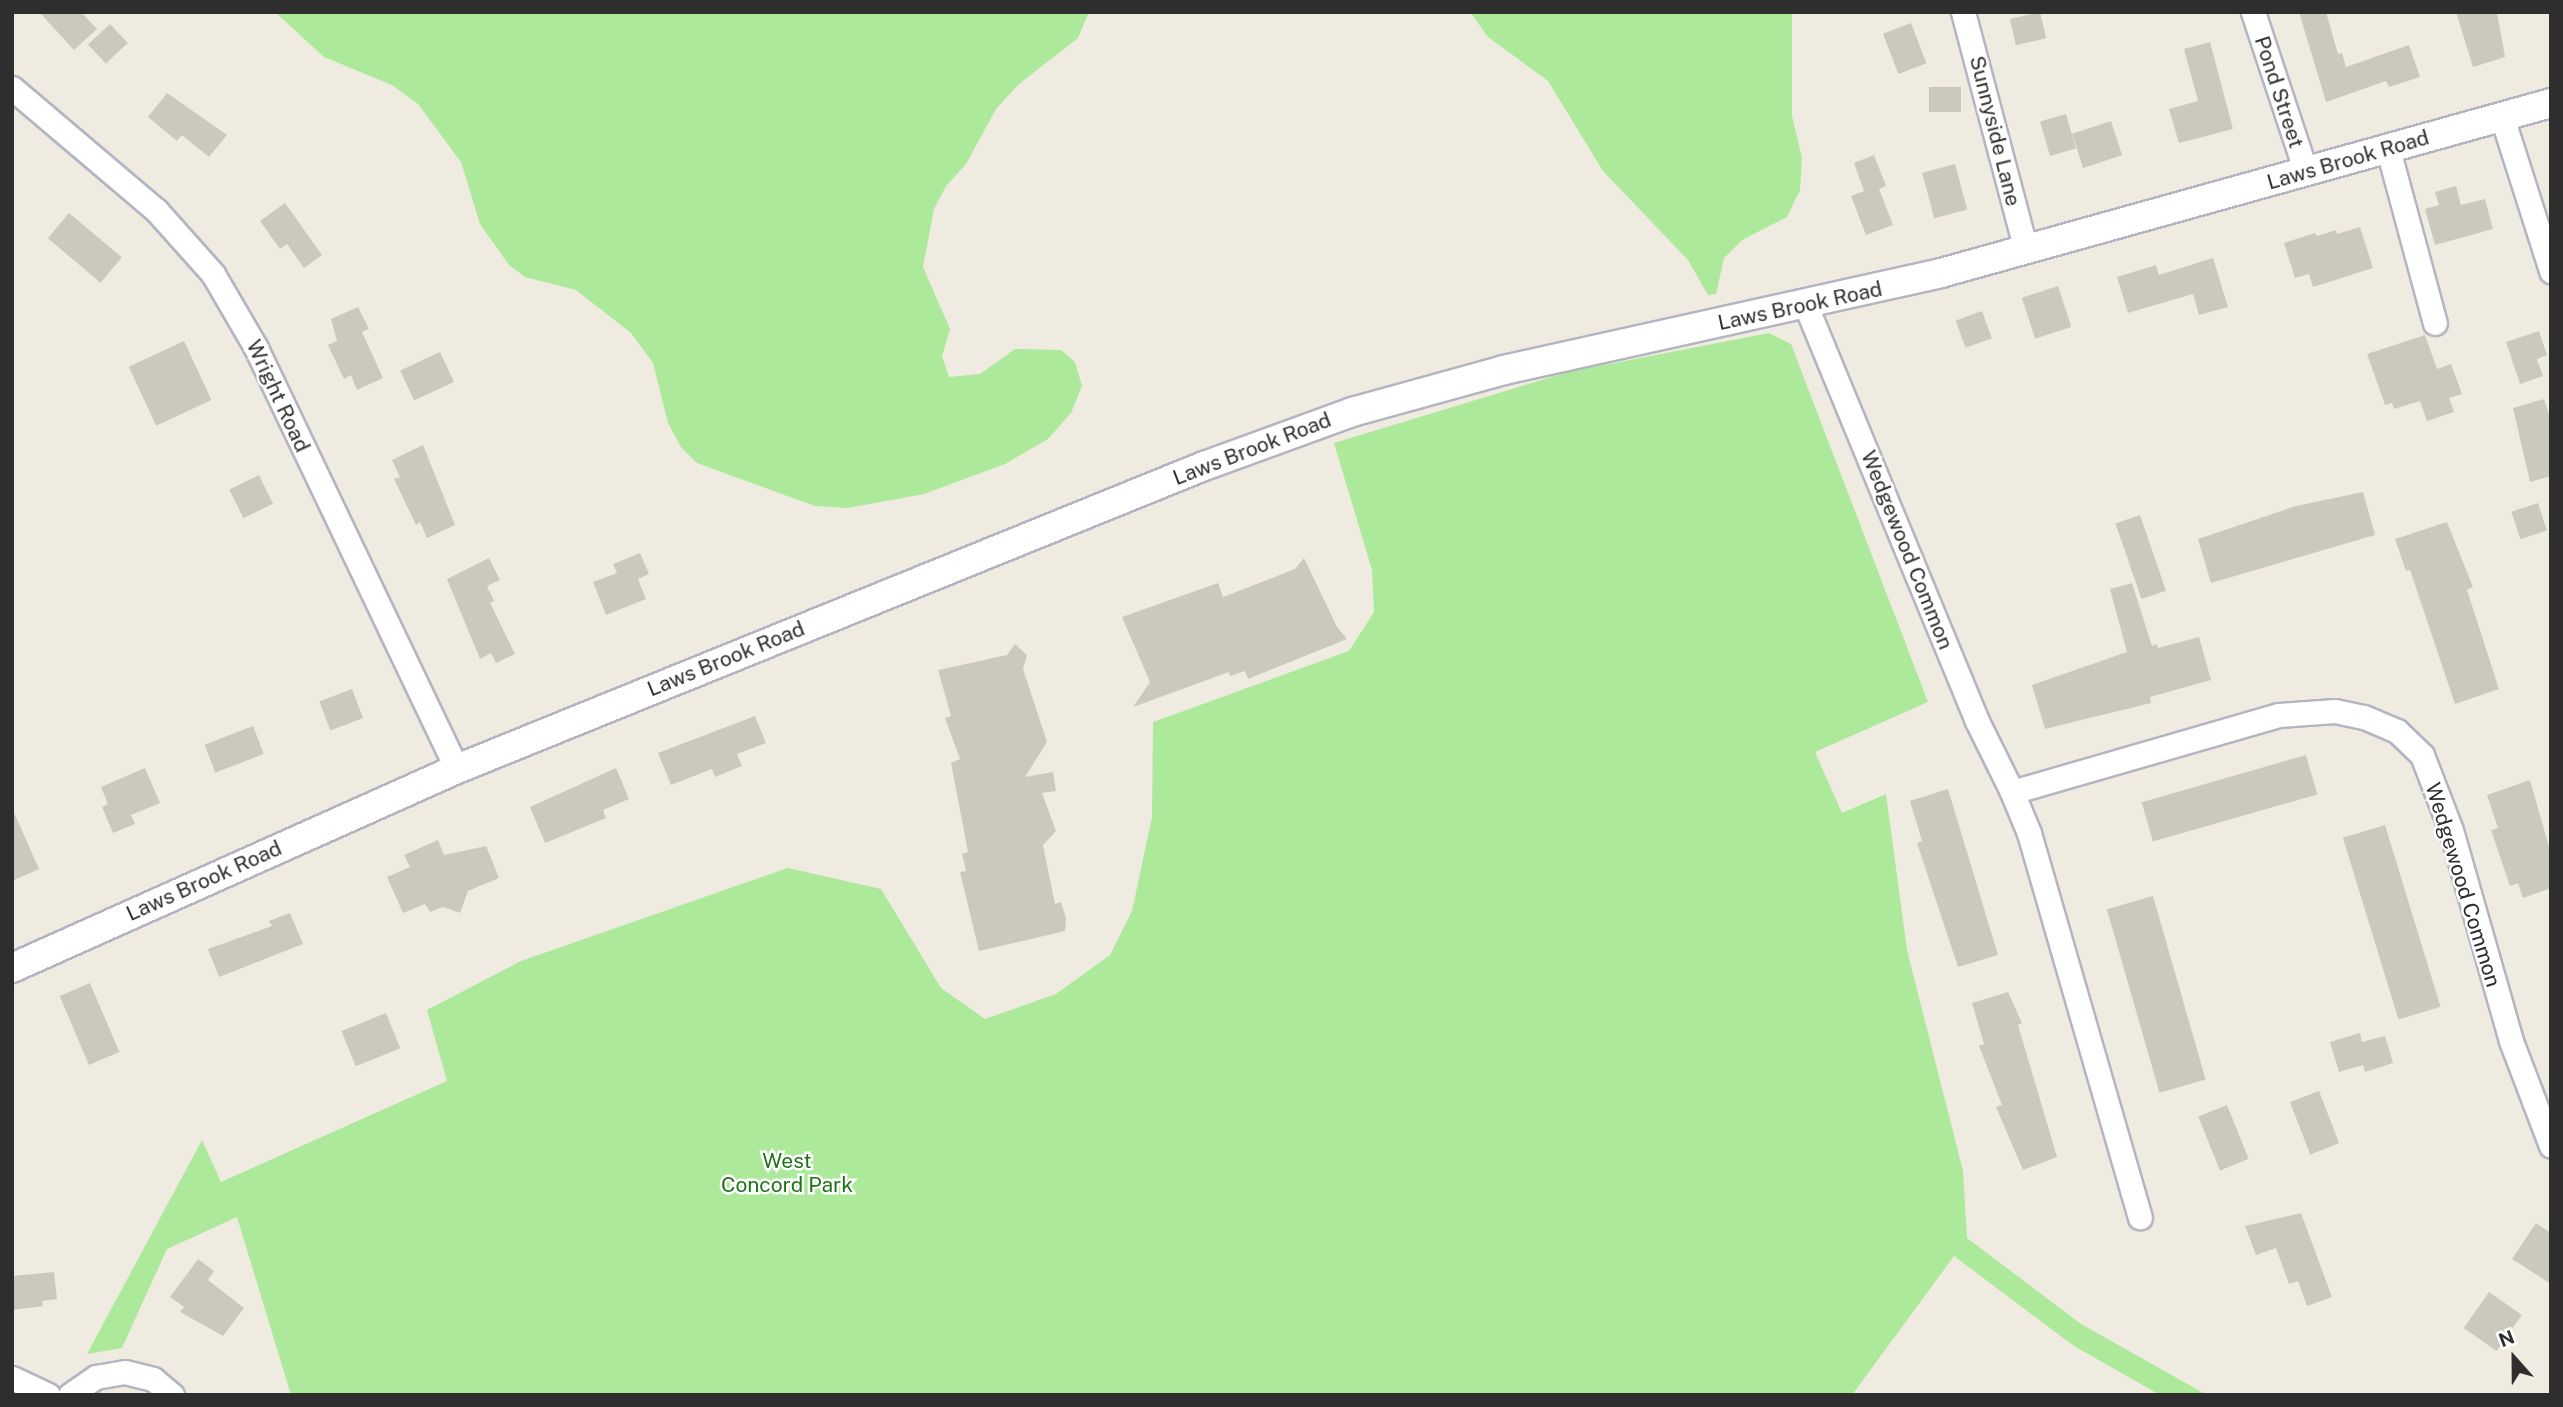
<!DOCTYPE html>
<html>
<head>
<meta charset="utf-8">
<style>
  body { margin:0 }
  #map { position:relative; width:2563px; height:1407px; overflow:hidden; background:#f0ebe0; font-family:"Public Sans",sans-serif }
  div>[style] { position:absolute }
  .green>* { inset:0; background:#ace99a }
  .building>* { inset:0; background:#cbc9be; transform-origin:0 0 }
  .roads { filter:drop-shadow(2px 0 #b4b4c2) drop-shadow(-2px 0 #b4b4c2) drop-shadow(0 2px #b4b4c2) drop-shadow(0 -2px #b4b4c2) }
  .minor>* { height:23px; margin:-11.5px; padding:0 11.5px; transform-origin:11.5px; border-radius:11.5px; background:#fff }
  .tertiary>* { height:28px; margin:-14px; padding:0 14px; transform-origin:14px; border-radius:14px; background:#fff }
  span { translate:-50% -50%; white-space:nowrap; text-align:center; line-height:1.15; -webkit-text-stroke:5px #fff; paint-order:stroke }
  .street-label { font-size:21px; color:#2e2e2e }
  .park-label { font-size:21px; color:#1f7217 }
  .frame { position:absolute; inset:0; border:14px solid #2e2e2e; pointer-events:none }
  .north { position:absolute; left:2479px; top:1323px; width:70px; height:70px; -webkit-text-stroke:5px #fff; paint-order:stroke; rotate:339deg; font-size:19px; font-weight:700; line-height:28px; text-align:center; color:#2e2e2e }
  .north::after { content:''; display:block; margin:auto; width:24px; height:32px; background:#2e2e2e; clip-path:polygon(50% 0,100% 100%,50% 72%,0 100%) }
</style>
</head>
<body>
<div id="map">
  <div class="green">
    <div style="clip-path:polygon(275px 12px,1089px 12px,1078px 38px,1019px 84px,996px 109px,966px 164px,946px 186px,934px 209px,923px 267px,950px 329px,942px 356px,949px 377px,980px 374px,1015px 349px,1061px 350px,1075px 362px,1082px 386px,1071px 413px,1048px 439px,1005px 464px,924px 494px,848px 508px,815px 506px,697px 463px,681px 447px,668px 423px,653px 363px,631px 333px,576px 290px,525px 277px,509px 265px,480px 224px,461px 162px,418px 104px,392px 85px,324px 57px)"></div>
    <div style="clip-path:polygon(1470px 12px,1792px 12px,1792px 116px,1802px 158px,1800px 190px,1787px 217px,1742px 240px,1724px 258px,1716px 294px,1708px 295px,1688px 260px,1603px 171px,1548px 81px,1488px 37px)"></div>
    <div style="clip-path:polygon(1769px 333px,1791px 344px,1928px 702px,1815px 752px,1842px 813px,1886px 794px,1907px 950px,1963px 1171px,1967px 1238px,2081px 1324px,2207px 1395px,2160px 1395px,2074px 1346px,1954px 1256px,1852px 1395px,291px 1395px,237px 1217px,167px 1249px,122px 1348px,87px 1354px,202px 1140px,221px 1182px,447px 1081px,427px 1010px,521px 961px,788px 868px,881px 889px,941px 988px,985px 1019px,1056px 994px,1110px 955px,1132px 911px,1152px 817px,1153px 722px,1349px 651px,1374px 612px,1372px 570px,1334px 443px,1568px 372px)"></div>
  </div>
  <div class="building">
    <div style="clip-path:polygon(39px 12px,81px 12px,97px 29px,74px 50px)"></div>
    <div style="left:2040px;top:12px;width:27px;height:31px;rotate:77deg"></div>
    <div style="clip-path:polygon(2299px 12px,2326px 12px,2338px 54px,2342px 53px,2346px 67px,2409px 45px,2420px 77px,2389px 87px,2386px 81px,2326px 102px)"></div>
    <div style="clip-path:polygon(2456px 12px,2497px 12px,2505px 57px,2473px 67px)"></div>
    <div style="left:1911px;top:23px;width:43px;height:30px;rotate:69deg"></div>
    <div style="left:110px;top:24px;width:26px;height:30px;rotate:47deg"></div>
    <div style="clip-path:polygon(2210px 42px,2233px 129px,2179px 143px,2169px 109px,2198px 101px,2184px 49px)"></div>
    <div style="left:1961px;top:87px;width:25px;height:32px;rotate:90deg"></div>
    <div style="clip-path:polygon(167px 93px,227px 135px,209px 157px,182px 135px,177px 141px,148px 117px)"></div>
    <div style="left:2066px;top:114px;width:36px;height:27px;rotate:74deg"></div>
    <div style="left:2111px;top:121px;width:36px;height:41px;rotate:72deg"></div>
    <div style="clip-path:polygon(1874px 155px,1886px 186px,1879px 189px,1893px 225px,1866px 235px,1851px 196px,1864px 191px,1854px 163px)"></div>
    <div style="left:1955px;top:164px;width:47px;height:34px;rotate:75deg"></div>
    <div style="clip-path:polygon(2456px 186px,2461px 205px,2485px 199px,2493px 229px,2435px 245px,2425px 209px,2439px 205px,2435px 192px)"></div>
    <div style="clip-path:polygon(285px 203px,322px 255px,304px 268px,287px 244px,280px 249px,260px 221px)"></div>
    <div style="left:69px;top:213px;width:69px;height:33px;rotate:40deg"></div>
    <div style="clip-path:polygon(2360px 227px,2373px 268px,2313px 287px,2309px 274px,2295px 278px,2284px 243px,2315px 233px,2317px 236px,2336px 230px,2337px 234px)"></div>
    <div style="clip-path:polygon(2213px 258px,2228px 307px,2199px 315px,2193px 294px,2128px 313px,2117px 277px,2156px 265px,2159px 275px)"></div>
    <div style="left:2058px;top:286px;width:43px;height:38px;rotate:72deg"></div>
    <div style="clip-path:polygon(358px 307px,369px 329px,362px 332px,383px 378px,357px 390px,351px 375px,344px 379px,328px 345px,337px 341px,331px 319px)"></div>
    <div style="left:1982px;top:311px;width:29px;height:28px;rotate:70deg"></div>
    <div style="clip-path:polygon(2539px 331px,2547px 355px,2537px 359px,2543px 376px,2520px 384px,2506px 342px)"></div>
    <div style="clip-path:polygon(2425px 335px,2437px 369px,2451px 364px,2462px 394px,2449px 398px,2454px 412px,2427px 421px,2420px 401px,2394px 409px,2392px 403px,2385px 405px,2367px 354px)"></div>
    <div style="left:184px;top:341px;width:65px;height:61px;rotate:65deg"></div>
    <div style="left:440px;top:352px;width:33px;height:44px;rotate:65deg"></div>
    <div style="clip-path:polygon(2544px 399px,2551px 420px,2551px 476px,2530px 482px,2513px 408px)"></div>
    <div style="clip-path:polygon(423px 445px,455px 525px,427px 538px,420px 522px,416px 525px,394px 479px,400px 477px,392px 460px)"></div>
    <div style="left:259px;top:475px;width:32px;height:33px;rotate:64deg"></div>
    <div style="clip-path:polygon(2363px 492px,2375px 535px,2211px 583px,2198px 539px,2296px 506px)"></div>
    <div style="left:2538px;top:503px;width:29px;height:28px;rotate:72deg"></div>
    <div style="left:2140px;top:515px;width:80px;height:26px;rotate:71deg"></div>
    <div style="clip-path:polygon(2447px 522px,2473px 587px,2467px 590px,2499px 689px,2455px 704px,2410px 570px,2406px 571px,2395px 539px)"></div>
    <div style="clip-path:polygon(640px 553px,649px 574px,638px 579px,646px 599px,606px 615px,593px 582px,617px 573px,613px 564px)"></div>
    <div style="clip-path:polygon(489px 558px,500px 580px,487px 586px,494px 601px,490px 603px,515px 654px,496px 663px,491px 653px,480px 659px,447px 579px)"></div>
    <div style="clip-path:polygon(1304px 558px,1337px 627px,1347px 639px,1248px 679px,1245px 671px,1230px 676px,1229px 672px,1133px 707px,1150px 682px,1122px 617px,1218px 583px,1223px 597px,1295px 569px)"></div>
    <div style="clip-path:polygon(2132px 583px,2152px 646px,2157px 644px,2158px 648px,2199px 637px,2211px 680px,2150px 697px,2151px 703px,2045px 729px,2032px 685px,2127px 652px,2110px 589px)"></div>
    <div style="clip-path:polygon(1015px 644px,1027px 655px,1023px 669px,1047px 742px,1025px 777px,1053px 772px,1056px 791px,1042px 793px,1056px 831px,1043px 845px,1055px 904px,1061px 902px,1066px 918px,1065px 931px,979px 951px,960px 872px,966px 871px,962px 854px,968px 852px,951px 763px,960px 759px,945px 718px,951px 716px,938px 670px,1007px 655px)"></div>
    <div style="left:352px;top:689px;width:31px;height:35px;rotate:69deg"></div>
    <div style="clip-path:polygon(755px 716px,766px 743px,737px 754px,742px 766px,715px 777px,712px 769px,671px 785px,658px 753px)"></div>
    <div style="left:253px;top:726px;width:30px;height:52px;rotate:69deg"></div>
    <div style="left:2306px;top:755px;width:41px;height:171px;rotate:74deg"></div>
    <div style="clip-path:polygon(145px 768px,160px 803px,131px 815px,135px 824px,113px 833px,102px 807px,108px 804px,101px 787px)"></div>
    <div style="clip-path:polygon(616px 768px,629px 799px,603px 810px,606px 818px,545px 843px,530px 807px)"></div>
    <div style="clip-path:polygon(2530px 780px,2551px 854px,2551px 888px,2523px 898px,2518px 883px,2510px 886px,2491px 830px,2498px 828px,2487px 795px)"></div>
    <div style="clip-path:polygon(1948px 789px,1998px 955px,1958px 967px,1917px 843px,1922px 841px,1910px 801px)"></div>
    <div style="clip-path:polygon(12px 808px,39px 869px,12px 881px)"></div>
    <div style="left:2385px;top:825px;width:190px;height:44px;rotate:73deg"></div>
    <div style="clip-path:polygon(438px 840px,444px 855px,486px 846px,499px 878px,468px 891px,460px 913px,443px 907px,430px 912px,425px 904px,403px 913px,387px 877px,410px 867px,404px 855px)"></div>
    <div style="left:2153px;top:896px;width:191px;height:48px;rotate:74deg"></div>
    <div style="clip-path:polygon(290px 913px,303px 944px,219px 977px,208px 949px,272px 926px,269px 921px)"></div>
    <div style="left:90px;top:983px;width:75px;height:33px;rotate:67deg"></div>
    <div style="clip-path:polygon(2008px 992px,2022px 1023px,2018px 1025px,2057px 1157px,2023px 1170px,1996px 1107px,2002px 1105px,1979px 1046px,1984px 1044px,1972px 1003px)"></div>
    <div style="left:386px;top:1013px;width:38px;height:48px;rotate:68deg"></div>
    <div style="clip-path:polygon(2360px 1033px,2362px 1042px,2385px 1036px,2393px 1063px,2365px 1072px,2363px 1065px,2339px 1072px,2330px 1042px)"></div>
    <div style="left:2319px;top:1091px;width:56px;height:31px;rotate:69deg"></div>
    <div style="left:2227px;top:1105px;width:58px;height:31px;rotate:68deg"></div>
    <div style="clip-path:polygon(2301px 1213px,2332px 1297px,2307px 1306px,2298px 1281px,2289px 1284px,2276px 1248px,2256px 1255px,2245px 1226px)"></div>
    <div style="clip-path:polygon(2536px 1223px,2551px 1233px,2551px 1284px,2512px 1259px)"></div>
    <div style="clip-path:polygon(198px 1259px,214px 1271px,208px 1280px,244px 1308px,223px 1336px,180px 1312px,184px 1307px,170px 1297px)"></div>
    <div style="clip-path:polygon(54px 1272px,57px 1299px,42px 1301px,43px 1306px,12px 1310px,12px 1276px)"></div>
    <div style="left:2489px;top:1292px;width:40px;height:44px;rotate:35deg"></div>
  </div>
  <div class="roads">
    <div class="minor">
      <div style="left:1963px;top:12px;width:246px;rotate:75.2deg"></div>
      <div style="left:2253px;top:12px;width:169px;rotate:71.7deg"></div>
      <div style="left:12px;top:88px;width:189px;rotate:40.3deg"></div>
      <div style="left:156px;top:210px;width:86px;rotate:48.3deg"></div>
      <div style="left:213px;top:274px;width:86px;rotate:59.8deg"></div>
      <div style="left:256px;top:348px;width:467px;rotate:64.5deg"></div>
      <div style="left:2502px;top:117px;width:162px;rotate:72.3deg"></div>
      <div style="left:2388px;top:149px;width:180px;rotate:74.9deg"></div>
      <div style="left:1806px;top:306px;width:447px;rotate:67.6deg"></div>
      <div style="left:1976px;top:719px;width:81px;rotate:63.7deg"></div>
      <div style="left:2012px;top:792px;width:278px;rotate:-16.1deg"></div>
      <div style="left:2279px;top:715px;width:56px;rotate:-4.1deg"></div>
      <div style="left:2335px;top:711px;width:30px;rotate:12deg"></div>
      <div style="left:2364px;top:717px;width:36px;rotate:23deg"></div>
      <div style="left:2397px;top:731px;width:35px;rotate:44deg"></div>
      <div style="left:2422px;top:755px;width:80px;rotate:68.9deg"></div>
      <div style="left:2451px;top:830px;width:219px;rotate:74.1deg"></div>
      <div style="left:2511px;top:1041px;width:112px;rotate:69.1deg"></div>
      <div style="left:2012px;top:792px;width:44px;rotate:67.5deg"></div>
      <div style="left:2029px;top:833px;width:400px;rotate:73.9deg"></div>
      <div style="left:12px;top:1378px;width:40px;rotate:25deg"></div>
      <div style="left:70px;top:1395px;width:32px;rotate:-35deg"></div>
      <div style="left:96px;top:1377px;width:29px;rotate:-10deg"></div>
      <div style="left:125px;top:1372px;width:29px;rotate:14deg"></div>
      <div style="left:153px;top:1379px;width:25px;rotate:40deg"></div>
    </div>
    <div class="tertiary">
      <div style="left:12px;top:968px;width:487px;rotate:-24.1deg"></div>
      <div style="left:457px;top:769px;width:806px;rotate:-22.08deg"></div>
      <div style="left:1204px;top:466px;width:158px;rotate:-20deg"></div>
      <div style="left:1352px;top:412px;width:158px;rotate:-15.4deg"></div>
      <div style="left:1504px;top:370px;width:448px;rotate:-12.5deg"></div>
      <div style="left:1941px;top:273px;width:633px;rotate:-15.57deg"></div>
    </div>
  </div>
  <div class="street-label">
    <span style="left:2279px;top:92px;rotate:72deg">Pond Street</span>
    <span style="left:1995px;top:131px;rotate:76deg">Sunnyside Lane</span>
    <span style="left:2348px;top:160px;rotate:-16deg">Laws Brook Road</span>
    <span style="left:1800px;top:306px;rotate:-12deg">Laws Brook Road</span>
    <span style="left:278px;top:396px;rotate:65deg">Wright Road</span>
    <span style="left:1252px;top:449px;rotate:-21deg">Laws Brook Road</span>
    <span style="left:1907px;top:550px;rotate:68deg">Wedgewood Common</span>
    <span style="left:726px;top:659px;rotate:-22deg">Laws Brook Road</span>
    <span style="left:204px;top:881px;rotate:-24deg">Laws Brook Road</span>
    <span style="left:2463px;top:885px;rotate:73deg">Wedgewood Common</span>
  </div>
  <div class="park-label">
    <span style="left:787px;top:1173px">West<br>Concord Park</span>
  </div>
  <div class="frame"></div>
  <div class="north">N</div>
</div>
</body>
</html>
